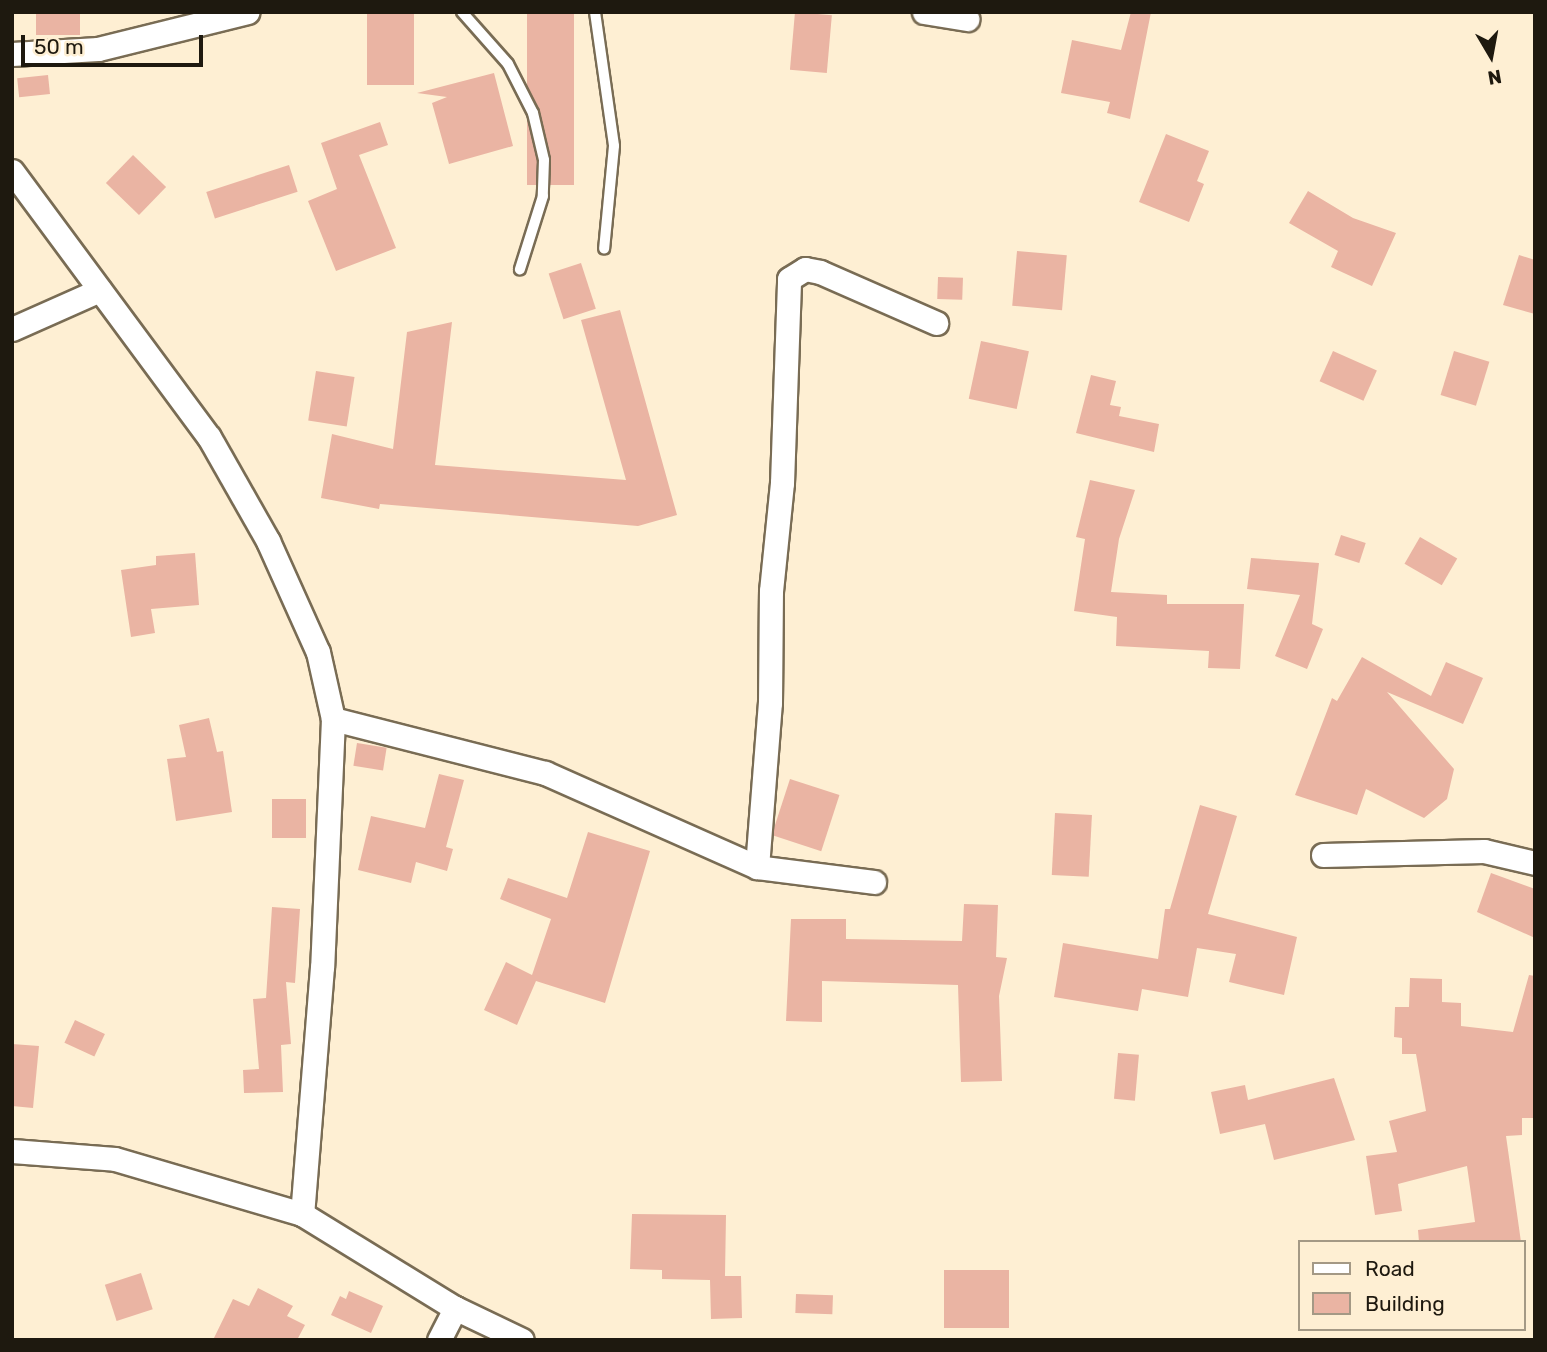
<!DOCTYPE html>
<html>
<head>
<meta charset="utf-8">
<style>
  body { margin:0 }
  #map { position:relative; width:1547px; height:1352px; overflow:hidden; background:#feefd3; font-family:Rubik,sans-serif }
  div>[style] { position:absolute }
  .building>* { inset:0; background:#eab4a3; transform-origin:0 0 }
  .roads { filter:drop-shadow(2px 0 #796c54) drop-shadow(-2px 0 #796c54) drop-shadow(0 2px #796c54) drop-shadow(0 -2px #796c54) }
  .service>* { height:10px; margin:-5px; padding:0 5px; transform-origin:5px; border-radius:5px; background:#fff }
  .minor>* { height:23px; margin:-11.5px; padding:0 11.5px; transform-origin:11.5px; border-radius:11.5px; background:#fff }
  span { translate:-50% -50%; white-space:nowrap; text-align:center; line-height:1.15; -webkit-text-stroke:7px #feefd3; paint-order:stroke }
  .frame { position:absolute; inset:0; border:14px solid #1e190f; pointer-events:none }
  .legend { position:absolute; left:1298px; top:1240px; width:228px; height:91px; box-sizing:border-box; background:#feefd3; border:2px solid #a49985; margin:0; padding:9px 12px; list-style:none; font-size:21px; color:#1e190f }
  .legend li { display:flex; align-items:center; gap:14px; height:35px }
  .legend b { width:35px; border:2px solid #a49985 }
  .north { position:absolute; left:1456px; top:21px; width:70px; height:70px; -webkit-text-stroke:5px #feefd3; paint-order:stroke; rotate:170deg; font-size:19px; font-weight:700; line-height:28px; text-align:center; color:#1e190f }
  .north::after { content:''; display:block; margin:auto; width:24px; height:32px; background:#1e190f; clip-path:polygon(50% 0,100% 100%,50% 72%,0 100%) }
  .scale { position:absolute; left:21px; top:35px; width:182px; height:32px; box-sizing:border-box; border:4px solid #1e190f; border-top:0; padding-left:9px; font-size:21px; line-height:24px; white-space:nowrap; color:#1e190f; -webkit-text-stroke:5px #feefd3; paint-order:stroke }
</style>
</head>
<body>
<div id="map">
  <div class="building">
    <div style="left:36px;top:12px;width:44px;height:23px"></div>
    <div style="left:367px;top:12px;width:47px;height:73px"></div>
    <div style="left:527px;top:12px;width:47px;height:173px"></div>
    <div style="left:795px;top:12px;width:37px;height:58px;rotate:5deg"></div>
    <div style="clip-path:polygon(1131px 12px,1151px 12px,1130px 119px,1107px 113px,1110px 102px,1061px 93px,1072px 40px,1121px 50px)"></div>
    <div style="clip-path:polygon(494px 73px,513px 146px,449px 164px,432px 103px,447px 97px,417px 93px)"></div>
    <div style="left:48px;top:75px;width:19px;height:31px;rotate:84deg"></div>
    <div style="clip-path:polygon(380px 122px,388px 145px,359px 155px,396px 248px,336px 271px,308px 201px,337px 189px,321px 143px)"></div>
    <div style="clip-path:polygon(1166px 134px,1209px 151px,1197px 181px,1204px 184px,1189px 222px,1139px 202px)"></div>
    <div style="left:133px;top:155px;width:46px;height:39px;rotate:44deg"></div>
    <div style="left:289px;top:165px;width:28px;height:87px;rotate:72deg"></div>
    <div style="clip-path:polygon(1308px 191px,1353px 218px,1396px 233px,1372px 286px,1331px 267px,1338px 251px,1289px 223px)"></div>
    <div style="left:1017px;top:251px;width:50px;height:55px;rotate:5deg"></div>
    <div style="clip-path:polygon(1519px 255px,1535px 260px,1535px 314px,1503px 305px)"></div>
    <div style="left:581px;top:263px;width:48px;height:34px;rotate:72deg"></div>
    <div style="left:938px;top:277px;width:25px;height:22px;rotate:2deg"></div>
    <div style="clip-path:polygon(620px 310px,677px 515px,638px 526px,380px 504px,379px 509px,321px 498px,332px 434px,393px 449px,407px 332px,452px 322px,435px 465px,626px 480px,581px 320px)"></div>
    <div style="left:981px;top:341px;width:49px;height:59px;rotate:12deg"></div>
    <div style="left:1333px;top:351px;width:48px;height:33px;rotate:24deg"></div>
    <div style="left:1454px;top:351px;width:37px;height:46px;rotate:17deg"></div>
    <div style="left:316px;top:371px;width:39px;height:50px;rotate:9deg"></div>
    <div style="clip-path:polygon(1091px 375px,1116px 381px,1110px 405px,1121px 407px,1119px 416px,1159px 424px,1154px 452px,1076px 433px)"></div>
    <div style="clip-path:polygon(1090px 480px,1135px 490px,1119px 539px,1111px 592px,1167px 595px,1167px 604px,1244px 604px,1240px 669px,1208px 668px,1209px 651px,1116px 646px,1117px 617px,1074px 611px,1085px 539px,1076px 537px)"></div>
    <div style="left:1341px;top:535px;width:26px;height:21px;rotate:18deg"></div>
    <div style="left:1420px;top:537px;width:43px;height:31px;rotate:30deg"></div>
    <div style="clip-path:polygon(195px 553px,199px 605px,151px 609px,155px 633px,131px 637px,121px 570px,156px 565px,156px 556px)"></div>
    <div style="clip-path:polygon(1251px 558px,1319px 563px,1312px 624px,1323px 629px,1307px 669px,1275px 656px,1300px 595px,1247px 589px)"></div>
    <div style="clip-path:polygon(1362px 657px,1431px 696px,1446px 662px,1483px 678px,1463px 724px,1387px 692px,1454px 769px,1447px 799px,1424px 818px,1366px 789px,1357px 815px,1295px 795px,1332px 698px,1337px 701px)"></div>
    <div style="clip-path:polygon(209px 718px,217px 752px,223px 751px,232px 812px,176px 821px,167px 759px,186px 757px,179px 725px)"></div>
    <div style="left:357px;top:743px;width:30px;height:23px;rotate:9deg"></div>
    <div style="clip-path:polygon(439px 774px,464px 780px,446px 847px,453px 849px,447px 871px,416px 862px,411px 883px,358px 870px,371px 816px,425px 828px)"></div>
    <div style="left:790px;top:779px;width:52px;height:59px;rotate:18deg"></div>
    <div style="left:272px;top:799px;width:34px;height:39px"></div>
    <div style="clip-path:polygon(1200px 805px,1237px 816px,1208px 914px,1297px 937px,1284px 995px,1229px 982px,1236px 954px,1197px 948px,1188px 997px,1142px 989px,1138px 1011px,1054px 997px,1063px 943px,1158px 959px,1165px 909px,1170px 909px)"></div>
    <div style="left:1055px;top:813px;width:37px;height:62px;rotate:3deg"></div>
    <div style="clip-path:polygon(588px 832px,650px 851px,605px 1003px,536px 981px,517px 1025px,484px 1010px,506px 962px,532px 975px,551px 919px,500px 899px,508px 878px,567px 898px)"></div>
    <div style="clip-path:polygon(1491px 873px,1535px 889px,1535px 938px,1477px 912px)"></div>
    <div style="clip-path:polygon(964px 904px,998px 905px,996px 957px,1007px 958px,999px 996px,1002px 1081px,961px 1082px,958px 985px,822px 981px,822px 1022px,786px 1021px,791px 919px,846px 919px,846px 939px,962px 941px)"></div>
    <div style="clip-path:polygon(272px 907px,300px 909px,295px 983px,286px 982px,291px 1044px,281px 1045px,283px 1092px,244px 1093px,243px 1070px,259px 1069px,253px 999px,266px 998px)"></div>
    <div style="clip-path:polygon(1529px 975px,1535px 976px,1535px 1118px,1522px 1118px,1522px 1135px,1506px 1136px,1521px 1242px,1419px 1242px,1418px 1230px,1475px 1222px,1467px 1166px,1398px 1184px,1402px 1211px,1375px 1215px,1366px 1156px,1397px 1152px,1389px 1121px,1426px 1111px,1416px 1054px,1402px 1054px,1402px 1038px,1394px 1037px,1395px 1007px,1409px 1007px,1410px 978px,1442px 979px,1442px 1002px,1461px 1003px,1461px 1026px,1513px 1032px)"></div>
    <div style="left:75px;top:1020px;width:33px;height:25px;rotate:25deg"></div>
    <div style="clip-path:polygon(12px 1044px,39px 1046px,33px 1108px,12px 1106px)"></div>
    <div style="left:1118px;top:1053px;width:21px;height:46px;rotate:5deg"></div>
    <div style="clip-path:polygon(1334px 1078px,1355px 1140px,1274px 1160px,1265px 1124px,1220px 1134px,1211px 1092px,1245px 1085px,1248px 1100px)"></div>
    <div style="clip-path:polygon(632px 1214px,726px 1215px,725px 1276px,741px 1276px,742px 1318px,711px 1319px,710px 1280px,662px 1279px,662px 1270px,630px 1269px)"></div>
    <div style="left:944px;top:1270px;width:65px;height:58px"></div>
    <div style="left:141px;top:1273px;width:38px;height:38px;rotate:72deg"></div>
    <div style="clip-path:polygon(258px 1288px,293px 1306px,287px 1316px,305px 1325px,297px 1340px,213px 1340px,233px 1299px,249px 1306px)"></div>
    <div style="clip-path:polygon(349px 1291px,383px 1306px,371px 1333px,331px 1315px,340px 1296px,346px 1299px)"></div>
    <div style="left:796px;top:1294px;width:37px;height:19px;rotate:2deg"></div>
  </div>
  <div class="roads">
    <div class="service">
      <div style="left:462px;top:12px;width:69px;rotate:48.5deg"></div>
      <div style="left:508px;top:64px;width:55px;rotate:63deg"></div>
      <div style="left:533px;top:113px;width:48px;rotate:76.8deg"></div>
      <div style="left:544px;top:160px;width:36px;rotate:92deg"></div>
      <div style="left:543px;top:196px;width:77px;rotate:107.5deg"></div>
      <div style="left:595px;top:12px;width:135px;rotate:81.9deg"></div>
      <div style="left:614px;top:146px;width:103px;rotate:95.5deg"></div>
    </div>
    <div class="minor">
      <div style="left:924px;top:12px;width:44px;rotate:9.2deg"></div>
      <div style="left:12px;top:54px;width:86px;rotate:-3.3deg"></div>
      <div style="left:98px;top:49px;width:154px;rotate:-13.9deg"></div>
      <div style="left:12px;top:171px;width:331px;rotate:53.5deg"></div>
      <div style="left:209px;top:437px;width:120px;rotate:60.4deg"></div>
      <div style="left:268px;top:541px;width:122px;rotate:65.8deg"></div>
      <div style="left:318px;top:652px;width:69px;rotate:77.4deg"></div>
      <div style="left:333px;top:719px;width:248px;rotate:92.5deg"></div>
      <div style="left:322px;top:967px;width:248px;rotate:94.6deg"></div>
      <div style="left:12px;top:329px;width:96px;rotate:-23.9deg"></div>
      <div style="left:333px;top:719px;width:219px;rotate:14.3deg"></div>
      <div style="left:545px;top:773px;width:232px;rotate:23.9deg"></div>
      <div style="left:757px;top:867px;width:118px;rotate:7.3deg"></div>
      <div style="left:1323px;top:855px;width:161px;rotate:-1.4deg"></div>
      <div style="left:1484px;top:851px;width:52px;rotate:13.2deg"></div>
      <div style="left:757px;top:867px;width:165px;rotate:-85.5deg"></div>
      <div style="left:770px;top:703px;width:112px;rotate:-89.5deg"></div>
      <div style="left:771px;top:591px;width:109px;rotate:-84.2deg"></div>
      <div style="left:782px;top:483px;width:204px;rotate:-88deg"></div>
      <div style="left:789px;top:279px;width:19px;rotate:-32deg"></div>
      <div style="left:805px;top:269px;width:15px;rotate:11deg"></div>
      <div style="left:820px;top:272px;width:127px;rotate:23.7deg"></div>
      <div style="left:12px;top:1151px;width:103px;rotate:4.4deg"></div>
      <div style="left:115px;top:1159px;width:195px;rotate:16.4deg"></div>
      <div style="left:302px;top:1214px;width:180px;rotate:31.6deg"></div>
      <div style="left:455px;top:1308px;width:74px;rotate:25.5deg"></div>
      <div style="left:439px;top:1340px;width:36px;rotate:-63deg"></div>
    </div>
  </div>
  <div class="frame"></div>
  <ul class="legend">
  <li><b style="height:9px;background:#fff"></b>Road</li>
  <li><b style="height:19px;background:#eab4a3"></b>Building</li>
  </ul>
  <div class="north">N</div>
  <div class="scale">50 m</div>
</div>
</body>
</html>
